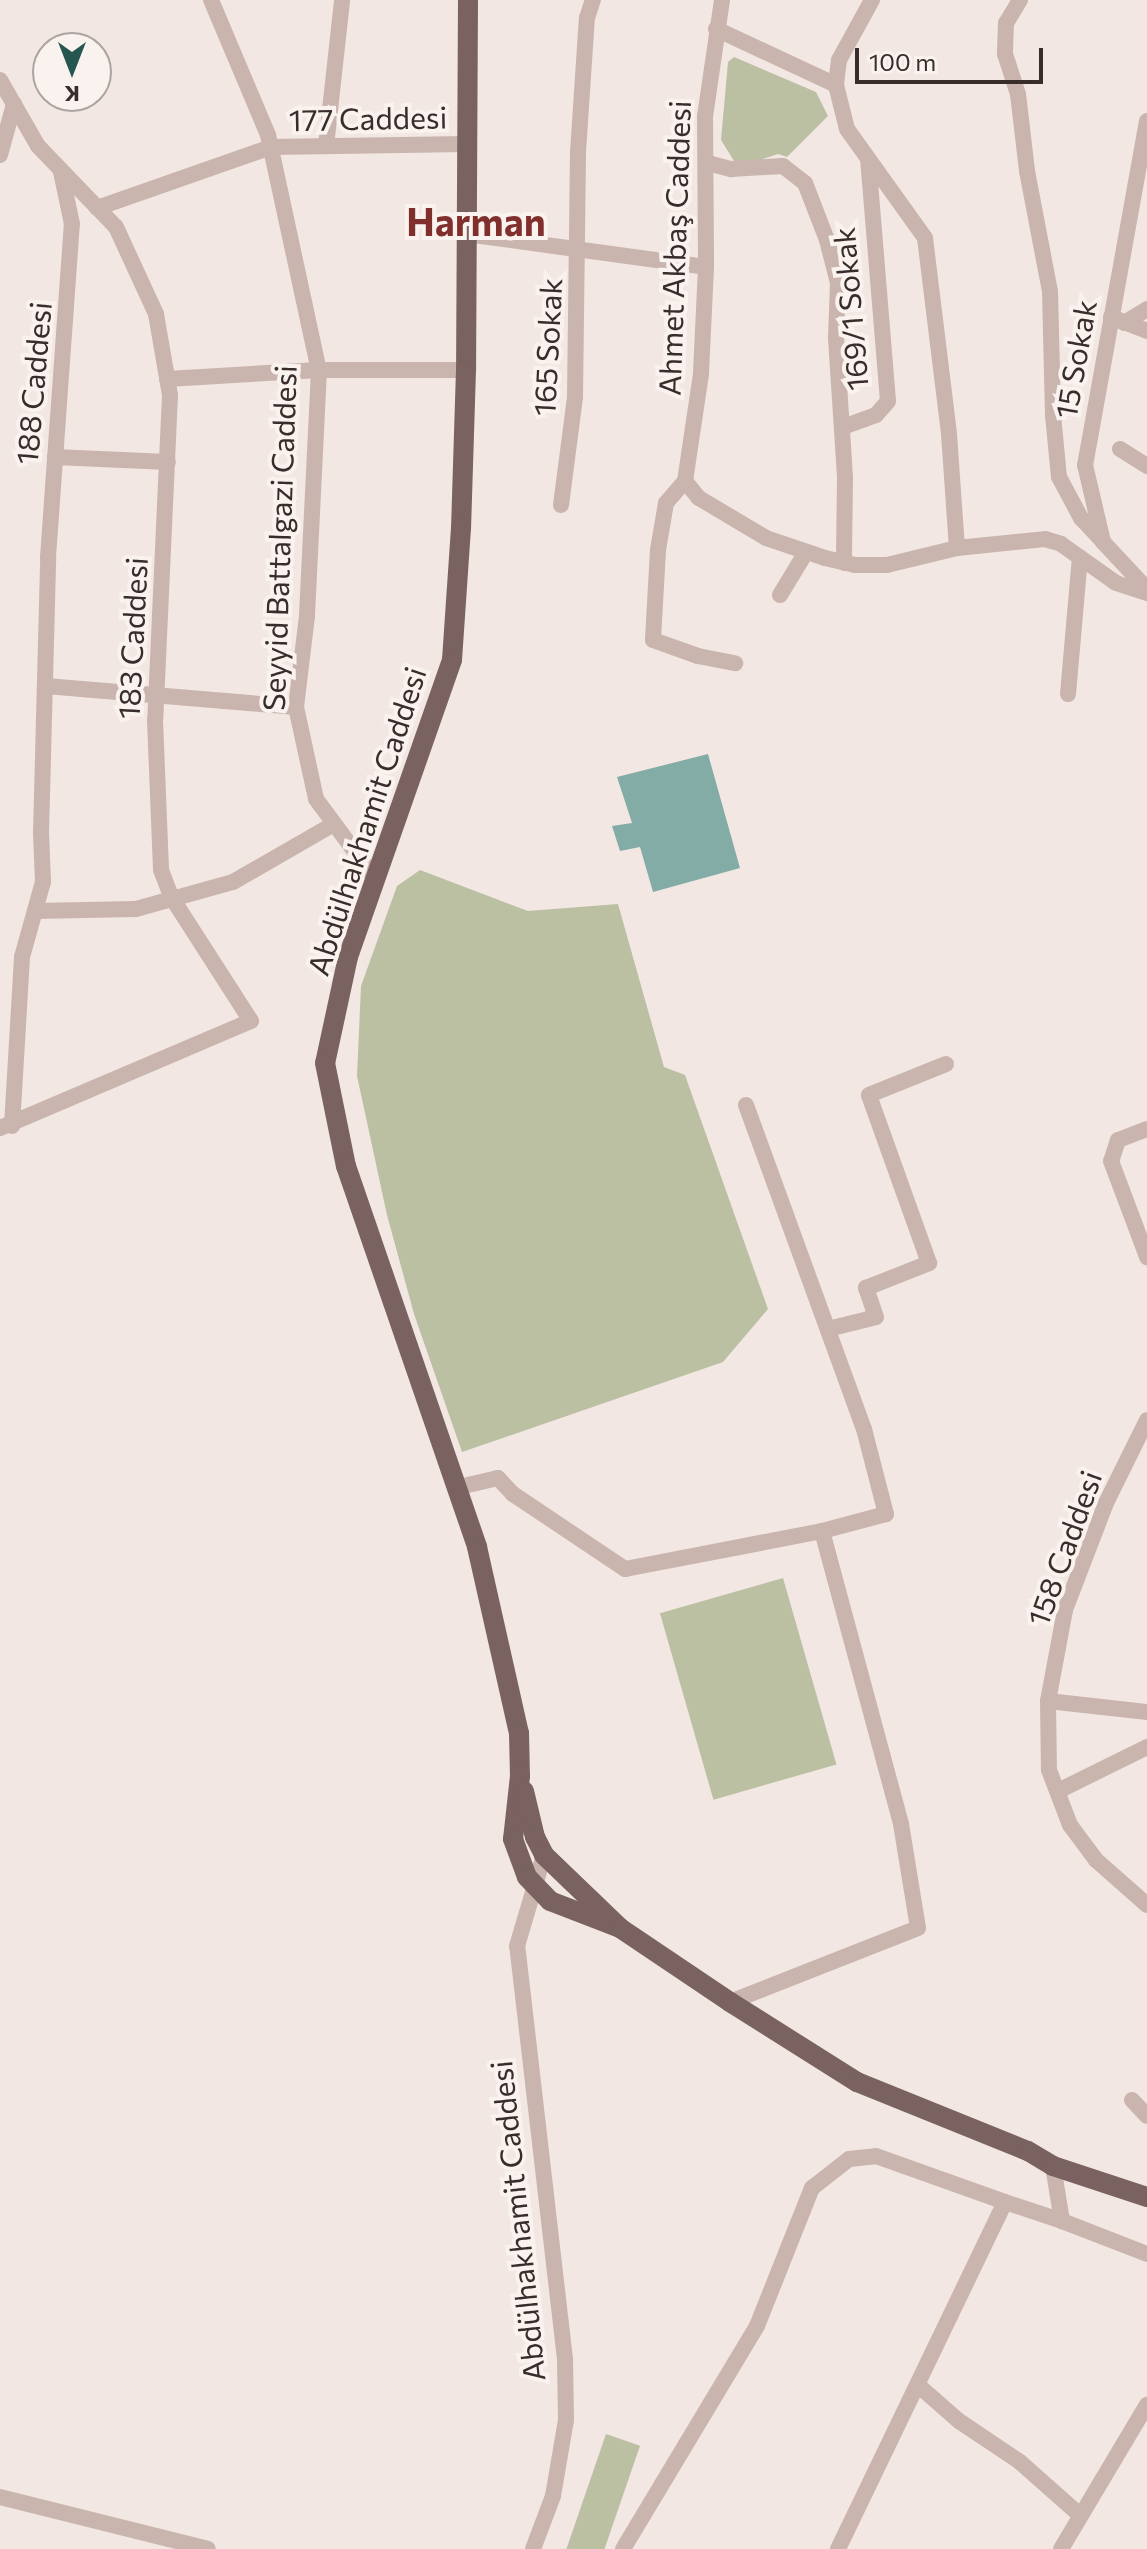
<!DOCTYPE html>
<html>
<head>
<meta charset="utf-8">
<style>
  body { margin:0 }
  #map { position:relative; width:1147px; height:2549px; overflow:hidden; background:#f2e7e2; font-family:Commissioner,sans-serif }
  div>[style] { position:absolute }
  .green>* { inset:0; background:#bcc0a3; transform-origin:0 0 }
  .water>* { inset:0; background:#83aca6 }
  .minor>* { height:16px; margin:-8px; padding:0 8px; transform-origin:8px; border-radius:8px; background:#c9b5ae }
  .major>* { height:20px; margin:-10px; padding:0 10px; transform-origin:10px; border-radius:10px; background:#79625f }
  span { translate:-50% -50%; white-space:nowrap; text-align:center; line-height:1.15; -webkit-text-stroke:8px #f9f2ee; paint-order:stroke }
  .street-label { font-size:30px; color:#392d2c }
  .district-label { font-size:38px; color:#802f2c; font-weight:700 }
  .north { position:absolute; left:32px; top:32px; width:80px; height:80px; box-sizing:border-box; background:#f9f2ee; border:2px solid #aca3a0; border-radius:50%; rotate:180deg; font-size:22px; font-weight:700; line-height:32px; text-align:center; color:#392d2c }
  .north::after { content:''; display:block; margin:auto; width:28px; height:36px; background:#255750; clip-path:polygon(50% 0,100% 100%,50% 72%,0 100%) }
  .scale { position:absolute; left:855px; top:48px; width:188px; height:36px; box-sizing:border-box; border:4px solid #392d2c; border-top:0; padding-left:10px; font-size:24px; line-height:28px; white-space:nowrap; color:#392d2c; -webkit-text-stroke:6px #f9f2ee; paint-order:stroke }
</style>
</head>
<body>
<div id="map">
  <div class="green">
    <div style="clip-path:polygon(734px 57px,816px 92px,828px 116px,787px 157px,778px 154px,757px 161px,734px 161px,721px 140px,728px 62px)"></div>
    <div style="clip-path:polygon(420px 870px,528px 911px,618px 904px,664px 1067px,685px 1075px,768px 1309px,723px 1362px,462px 1452px,414px 1314px,387px 1215px,357px 1076px,361px 986px,397px 886px)"></div>
    <div style="left:783px;top:1578px;width:194px;height:128px;rotate:74deg"></div>
    <div style="left:606px;top:2434px;width:36px;height:122px;rotate:19deg"></div>
  </div>
  <div class="water">
    <div style="clip-path:polygon(708px 754px,740px 868px,653px 892px,640px 847px,620px 851px,612px 826px,632px 823px,617px 777px)"></div>
  </div>
  <div class="minor">
    <div style="left:211px;top:0;width:147px;rotate:67.1deg"></div>
    <div style="left:268px;top:135px;width:240px;rotate:77.8deg"></div>
    <div style="left:319px;top:370px;width:246px;rotate:92.8deg"></div>
    <div style="left:307px;top:616px;width:92px;rotate:96.9deg"></div>
    <div style="left:296px;top:707px;width:94px;rotate:77.7deg"></div>
    <div style="left:316px;top:799px;width:101px;rotate:53.5deg"></div>
    <div style="left:722px;top:0;width:117px;rotate:98.3deg"></div>
    <div style="left:705px;top:116px;width:151px;rotate:89.6deg"></div>
    <div style="left:706px;top:267px;width:107px;rotate:92.7deg"></div>
    <div style="left:701px;top:374px;width:108px;rotate:98.5deg"></div>
    <div style="left:685px;top:481px;width:22px;rotate:51deg"></div>
    <div style="left:699px;top:498px;width:78px;rotate:30.8deg"></div>
    <div style="left:766px;top:538px;width:62px;rotate:18.7deg"></div>
    <div style="left:825px;top:558px;width:31px;rotate:13deg"></div>
    <div style="left:855px;top:565px;width:32px"></div>
    <div style="left:887px;top:565px;width:72px;rotate:-13.7deg"></div>
    <div style="left:957px;top:548px;width:88px;rotate:-5.8deg"></div>
    <div style="left:1045px;top:539px;width:17px;rotate:17deg"></div>
    <div style="left:1061px;top:544px;width:67px;rotate:35.3deg"></div>
    <div style="left:1116px;top:583px;width:33px;rotate:18deg"></div>
    <div style="left:872px;top:0;width:68px;rotate:118.8deg"></div>
    <div style="left:839px;top:60px;width:25px;rotate:97deg"></div>
    <div style="left:836px;top:85px;width:45px;rotate:76deg"></div>
    <div style="left:847px;top:129px;width:134px;rotate:54.4deg"></div>
    <div style="left:925px;top:238px;width:197px;rotate:83deg"></div>
    <div style="left:949px;top:434px;width:114px;rotate:86deg"></div>
    <div style="left:1020px;top:0;width:27px;rotate:121deg"></div>
    <div style="left:1006px;top:23px;width:31px;rotate:92deg"></div>
    <div style="left:1005px;top:54px;width:42px;rotate:72deg"></div>
    <div style="left:1018px;top:94px;width:78px;rotate:83.3deg"></div>
    <div style="left:1027px;top:171px;width:123px;rotate:79.2deg"></div>
    <div style="left:1050px;top:292px;width:123px;rotate:88.6deg"></div>
    <div style="left:1053px;top:415px;width:62px;rotate:84.5deg"></div>
    <div style="left:1059px;top:477px;width:47px;rotate:61.8deg"></div>
    <div style="left:1081px;top:518px;width:33px;rotate:47deg"></div>
    <div style="left:716px;top:29px;width:132px;rotate:25deg"></div>
    <div style="left:0;top:80px;width:76px;rotate:60.1deg"></div>
    <div style="left:38px;top:146px;width:112px;rotate:46.1deg"></div>
    <div style="left:116px;top:227px;width:96px;rotate:65.3deg"></div>
    <div style="left:156px;top:314px;width:82px;rotate:80.2deg"></div>
    <div style="left:170px;top:395px;width:325px;rotate:92.6deg"></div>
    <div style="left:155px;top:720px;width:150px;rotate:87.7deg"></div>
    <div style="left:161px;top:870px;width:30px;rotate:69deg"></div>
    <div style="left:172px;top:898px;width:146px;rotate:57.3deg"></div>
    <div style="left:251px;top:1021px;width:273px;rotate:156.9deg"></div>
    <div style="left:1147px;top:121px;width:350px;rotate:100.2deg"></div>
    <div style="left:1085px;top:465px;width:79px;rotate:76.8deg"></div>
    <div style="left:1103px;top:542px;width:64px;rotate:46.9deg"></div>
    <div style="left:326px;top:146px;width:147px;rotate:-83.7deg"></div>
    <div style="left:0;top:155px;width:53px;rotate:-74.6deg"></div>
    <div style="left:708px;top:163px;width:24px;rotate:15deg"></div>
    <div style="left:731px;top:169px;width:52px;rotate:-3.3deg"></div>
    <div style="left:783px;top:166px;width:28px;rotate:38deg"></div>
    <div style="left:805px;top:183px;width:61px;rotate:68.9deg"></div>
    <div style="left:827px;top:240px;width:44px;rotate:75.7deg"></div>
    <div style="left:838px;top:283px;width:55px;rotate:92.1deg"></div>
    <div style="left:836px;top:338px;width:139px;rotate:86.3deg"></div>
    <div style="left:845px;top:477px;width:86px;rotate:90.7deg"></div>
    <div style="left:97px;top:208px;width:184px;rotate:-19.3deg"></div>
    <div style="left:271px;top:147px;width:195px;rotate:-0.9deg"></div>
    <div style="left:466px;top:234px;width:242px;rotate:7.8deg"></div>
    <div style="left:1111px;top:317px;width:39px;rotate:21deg"></div>
    <div style="left:1124px;top:323px;width:27px;rotate:-31deg"></div>
    <div style="left:167px;top:379px;width:152px;rotate:-3.4deg"></div>
    <div style="left:319px;top:370px;width:147px"></div>
    <div style="left:843px;top:427px;width:35px;rotate:-20deg"></div>
    <div style="left:876px;top:415px;width:18px;rotate:-49deg"></div>
    <div style="left:888px;top:401px;width:242px;rotate:-94.7deg"></div>
    <div style="left:1120px;top:449px;width:32px;rotate:32deg"></div>
    <div style="left:55px;top:457px;width:113px;rotate:2.5deg"></div>
    <div style="left:685px;top:481px;width:29px;rotate:131deg"></div>
    <div style="left:666px;top:503px;width:48px;rotate:99.7deg"></div>
    <div style="left:658px;top:550px;width:90px;rotate:93.2deg"></div>
    <div style="left:653px;top:640px;width:48px;rotate:19.6deg"></div>
    <div style="left:698px;top:656px;width:38px;rotate:11deg"></div>
    <div style="left:561px;top:505px;width:109px;rotate:-82.6deg"></div>
    <div style="left:575px;top:397px;width:245px;rotate:-89.3deg"></div>
    <div style="left:578px;top:152px;width:134px;rotate:-86.2deg"></div>
    <div style="left:587px;top:18px;width:19px;rotate:-72deg"></div>
    <div style="left:780px;top:595px;width:50px;rotate:-58.8deg"></div>
    <div style="left:46px;top:686px;width:251px;rotate:4.8deg"></div>
    <div style="left:1068px;top:694px;width:137px;rotate:-85deg"></div>
    <div style="left:35px;top:911px;width:101px;rotate:-1.1deg"></div>
    <div style="left:136px;top:909px;width:101px;rotate:-15.6deg"></div>
    <div style="left:233px;top:882px;width:116px;rotate:-29.9deg"></div>
    <div style="left:746px;top:1105px;width:345px;rotate:70deg"></div>
    <div style="left:864px;top:1429px;width:88px;rotate:75.5deg"></div>
    <div style="left:886px;top:1514px;width:66px;rotate:165.1deg"></div>
    <div style="left:12px;top:1126px;width:169px;rotate:-86.6deg"></div>
    <div style="left:22px;top:957px;width:78px;rotate:-74.4deg"></div>
    <div style="left:43px;top:882px;width:49px;rotate:-92.3deg"></div>
    <div style="left:41px;top:833px;width:276px;rotate:-88.5deg"></div>
    <div style="left:48px;top:557px;width:334px;rotate:-85.9deg"></div>
    <div style="left:72px;top:224px;width:53px;rotate:-101.9deg"></div>
    <div style="left:1147px;top:1129px;width:31px;rotate:159deg"></div>
    <div style="left:1118px;top:1140px;width:22px;rotate:108deg"></div>
    <div style="left:1111px;top:1161px;width:103px;rotate:69.4deg"></div>
    <div style="left:828px;top:1329px;width:49px;rotate:-14deg"></div>
    <div style="left:876px;top:1317px;width:31px;rotate:-109deg"></div>
    <div style="left:866px;top:1288px;width:68px;rotate:-21.6deg"></div>
    <div style="left:929px;top:1263px;width:178px;rotate:-109.7deg"></div>
    <div style="left:869px;top:1095px;width:83px;rotate:-21.9deg"></div>
    <div style="left:1147px;top:1420px;width:93px;rotate:116.3deg"></div>
    <div style="left:1106px;top:1503px;width:115px;rotate:111deg"></div>
    <div style="left:1065px;top:1610px;width:93px;rotate:100.6deg"></div>
    <div style="left:1048px;top:1701px;width:69px;rotate:89.2deg"></div>
    <div style="left:1049px;top:1770px;width:59px;rotate:69.1deg"></div>
    <div style="left:1070px;top:1825px;width:44px;rotate:53.4deg"></div>
    <div style="left:1096px;top:1860px;width:68px;rotate:41.4deg"></div>
    <div style="left:455px;top:1488px;width:44px;rotate:-13.1deg"></div>
    <div style="left:498px;top:1478px;width:22px;rotate:47deg"></div>
    <div style="left:513px;top:1494px;width:135px;rotate:33.8deg"></div>
    <div style="left:625px;top:1569px;width:201px;rotate:-10.9deg"></div>
    <div style="left:822px;top:1531px;width:303px;rotate:74.9deg"></div>
    <div style="left:901px;top:1824px;width:105px;rotate:80.7deg"></div>
    <div style="left:918px;top:1928px;width:202px;rotate:158.5deg"></div>
    <div style="left:1048px;top:1701px;width:100px;rotate:6.3deg"></div>
    <div style="left:1058px;top:1791px;width:99px;rotate:-26.3deg"></div>
    <div style="left:1132px;top:2100px;width:22px;rotate:47deg"></div>
    <div style="left:1053px;top:2166px;width:56px;rotate:80.7deg"></div>
    <div style="left:1062px;top:2221px;width:91px;rotate:21.2deg"></div>
    <div style="left:919px;top:2386px;width:53px;rotate:41.2deg"></div>
    <div style="left:959px;top:2421px;width:73px;rotate:33.9deg"></div>
    <div style="left:1020px;top:2462px;width:81px;rotate:41.5deg"></div>
    <div style="left:0;top:2497px;width:214px;rotate:14deg"></div>
    <div style="left:533px;top:2549px;width:57px;rotate:-69.3deg"></div>
    <div style="left:553px;top:2496px;width:77px;rotate:-80.3deg"></div>
    <div style="left:566px;top:2420px;width:61px;rotate:-90.9deg"></div>
    <div style="left:565px;top:2359px;width:416px;rotate:-96.6deg"></div>
    <div style="left:517px;top:1946px;width:95px;rotate:-73.5deg"></div>
    <div style="left:623px;top:2549px;width:260px;rotate:-59deg"></div>
    <div style="left:757px;top:2326px;width:149px;rotate:-68.3deg"></div>
    <div style="left:812px;top:2188px;width:47px;rotate:-38.1deg"></div>
    <div style="left:849px;top:2159px;width:27px;rotate:-6deg"></div>
    <div style="left:876px;top:2156px;width:137px;rotate:19.6deg"></div>
    <div style="left:838px;top:2549px;width:385px;rotate:-64.3deg"></div>
    <div style="left:1005px;top:2202px;width:60px;rotate:18.4deg"></div>
    <div style="left:1061px;top:2549px;width:168px;rotate:-59.2deg"></div>
  </div>
  <div class="major">
    <div style="left:468px;top:0;width:370px;rotate:90.3deg"></div>
    <div style="left:466px;top:370px;width:158px;rotate:91.8deg"></div>
    <div style="left:461px;top:528px;width:132px;rotate:93.9deg"></div>
    <div style="left:452px;top:660px;width:315px;rotate:109.3deg"></div>
    <div style="left:348px;top:957px;width:108px;rotate:102.2deg"></div>
    <div style="left:325px;top:1063px;width:105px;rotate:78.5deg"></div>
    <div style="left:346px;top:1166px;width:403px;rotate:71deg"></div>
    <div style="left:477px;top:1547px;width:191px;rotate:77.3deg"></div>
    <div style="left:519px;top:1733px;width:43px;rotate:88.7deg"></div>
    <div style="left:520px;top:1776px;width:63px;rotate:96.3deg"></div>
    <div style="left:513px;top:1839px;width:40px;rotate:69.8deg"></div>
    <div style="left:527px;top:1877px;width:33px;rotate:46deg"></div>
    <div style="left:550px;top:1901px;width:75px;rotate:21.1deg"></div>
    <div style="left:524px;top:1791px;width:47px;rotate:76.6deg"></div>
    <div style="left:535px;top:1837px;width:20px;rotate:63deg"></div>
    <div style="left:544px;top:1855px;width:105px;rotate:43.8deg"></div>
    <div style="left:620px;top:1928px;width:133px;rotate:33.9deg"></div>
    <div style="left:730px;top:2002px;width:150px;rotate:32.2deg"></div>
    <div style="left:857px;top:2082px;width:184px;rotate:22deg"></div>
    <div style="left:1028px;top:2151px;width:29px;rotate:31deg"></div>
    <div style="left:1053px;top:2166px;width:99px;rotate:18.3deg"></div>
  </div>
  <div class="street-label">
    <span style="left:368px;top:118px;rotate:-1deg">177 Caddesi</span>
    <span style="left:674px;top:248px;rotate:-88deg">Ahmet Akbaş Caddesi</span>
    <span style="left:850px;top:309px;rotate:-95deg">169/1 Sokak</span>
    <span style="left:547px;top:347px;rotate:-87deg">165 Sokak</span>
    <span style="left:1075px;top:359px;rotate:-80deg">15 Sokak</span>
    <span style="left:33px;top:383px;rotate:-85deg">188 Caddesi</span>
    <span style="left:279px;top:538px;rotate:-88deg">Seyyid Battalgazi Caddesi</span>
    <span style="left:132px;top:638px;rotate:-87deg">183 Caddesi</span>
    <span style="left:366px;top:821px;rotate:-72deg">Abdülhakhamit Caddesi</span>
    <span style="left:1064px;top:1548px;rotate:-70deg">158 Caddesi</span>
    <span style="left:517px;top:2221px;rotate:-96deg">Abdülhakhamit Caddesi</span>
  </div>
  <div class="district-label">
    <span style="left:476px;top:221px">Harman</span>
  </div>
  <div class="north">K</div>
  <div class="scale">100 m</div>
</div>
</body>
</html>
